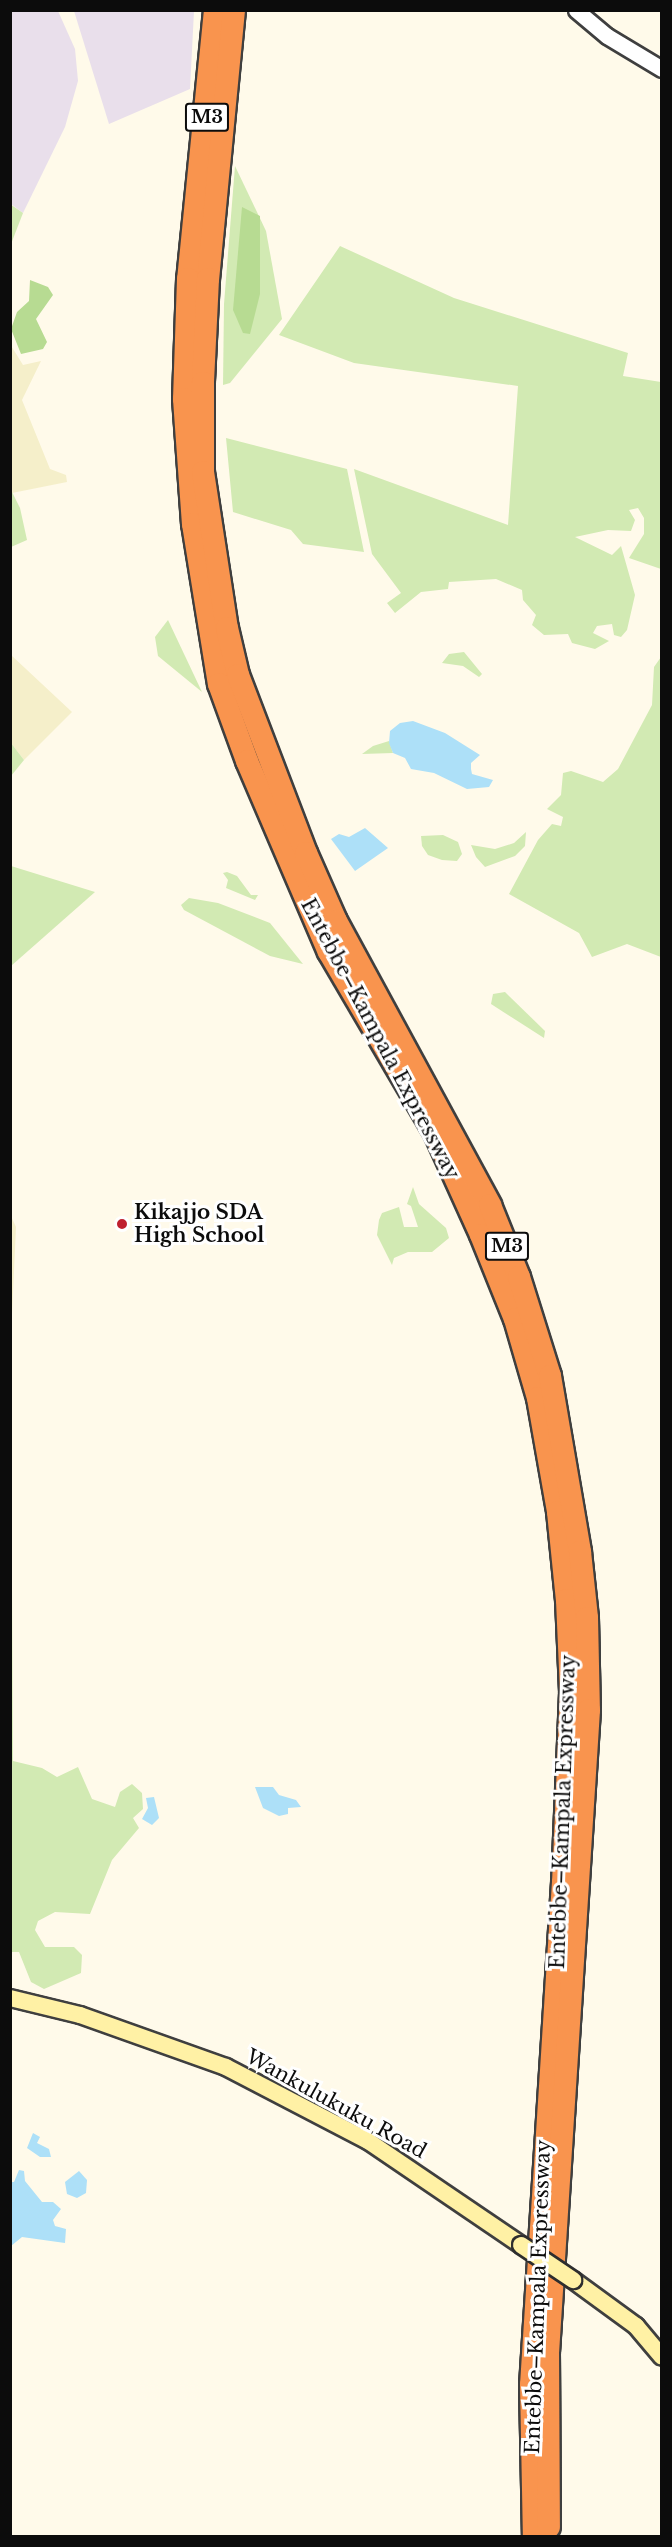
<!DOCTYPE html>
<html>
<head>
<meta charset="utf-8">
<style>
  body { margin:0 }
  #map { position:relative; width:672px; height:2547px; overflow:hidden; background:#fffaea; font-family:"Libre Baskerville",serif }
  div>[style] { position:absolute }
  .industrial>* { inset:0; background:#e9dfeb }
  .farmland>* { inset:0; background:#f5efca }
  .green>* { inset:0; background:#d2eab3 }
  .forest>* { inset:0; background:#b7db92 }
  .water>* { inset:0; background:#ade0f8 }
  .roads { filter:drop-shadow(2px 0 #3f3f3f) drop-shadow(-2px 0 #3f3f3f) drop-shadow(0 2px #3f3f3f) drop-shadow(0 -2px #3f3f3f) }
  .tertiary>* { height:15px; margin:-7.5px; padding:0 7.5px; transform-origin:7.5px; border-radius:7.5px; background:#fff }
  .secondary>* { height:16px; margin:-8px; padding:0 8px; transform-origin:8px; border-radius:8px; background:#fff1a5 }
  .motorway>* { height:22px; margin:-11px; padding:0 11px; transform-origin:11px; border-radius:11px; background:#f9944e }
  .bridges { filter:drop-shadow(2px 0 #2e2e2e) drop-shadow(-2px 0 #2e2e2e) drop-shadow(0 2px #2e2e2e) drop-shadow(0 -2px #2e2e2e) }
  .secondary-bridge>* { height:16px; margin:-8px; padding:0 8px; transform-origin:8px; border-radius:8px; background:#fff1a5 }
  .dots>* { width:16px; height:16px; translate:-50% -50%; box-sizing:border-box; border:3px solid #fff; border-radius:50% }
  span { translate:-50% -50%; white-space:nowrap; text-align:center; line-height:1.15; -webkit-text-stroke:6px #fff; paint-order:stroke }
  .shield-label span { padding:2px 4px; background:#fff; border:2px solid; border-radius:4px; -webkit-text-stroke-width:0 }
  .shield-label { font-size:18px; color:#0c0c0c; font-weight:700 }
  .street-label { font-size:20px; color:#0c0c0c }
  .poi-label { font-size:20px; color:#0c0c0c; font-weight:700 }
  .left { translate:0 -50%; text-align:left }
  .frame { position:absolute; inset:0; border:12px solid #0c0c0c; pointer-events:none }
</style>
</head>
<body>
<div id="map">
  <div class="industrial">
    <div style="clip-path:polygon(10px 11px,58px 11px,75px 49px,78px 81px,65px 127px,23px 213px,11px 204px)"></div>
    <div style="clip-path:polygon(74px 11px,194px 11px,190px 89px,109px 124px)"></div>
  </div>
  <div class="farmland">
    <div style="clip-path:polygon(10px 344px,23px 365px,41px 361px,22px 400px,50px 469px,66px 475px,67px 482px,12px 493px,11px 490px)"></div>
    <div style="clip-path:polygon(11px 655px,72px 712px,24px 760px,11px 743px)"></div>
    <div style="clip-path:polygon(10px 1214px,16px 1227px,12px 1315px,10px 1314px)"></div>
  </div>
  <div class="green">
    <div style="clip-path:polygon(235px 166px,266px 231px,282px 319px,230px 383px,223px 385px,224px 304px)"></div>
    <div style="clip-path:polygon(10px 204px,23px 213px,11px 244px,10px 244px)"></div>
    <div style="clip-path:polygon(340px 246px,454px 298px,628px 353px,623px 376px,661px 382px,661px 569px,629px 558px,644px 534px,644px 518px,638px 508px,629px 510px,635px 520px,631px 531px,608px 530px,575px 537px,612px 555px,621px 546px,635px 595px,627px 630px,621px 637px,614px 635px,612px 624px,597px 626px,593px 633px,609px 641px,595px 649px,572px 643px,568px 634px,544px 635px,532px 625px,536px 615px,523px 600px,522px 590px,496px 579px,449px 582px,448px 589px,421px 592px,395px 613px,387px 603px,401px 593px,372px 554px,354px 469px,508px 525px,518px 386px,354px 363px,279px 335px)"></div>
    <div style="clip-path:polygon(226px 438px,347px 469px,364px 552px,303px 544px,291px 530px,233px 512px)"></div>
    <div style="clip-path:polygon(11px 490px,20px 508px,27px 540px,11px 547px)"></div>
    <div style="clip-path:polygon(168px 620px,202px 692px,158px 656px,155px 637px)"></div>
    <div style="clip-path:polygon(464px 652px,482px 674px,479px 677px,463px 666px,442px 663px,449px 654px)"></div>
    <div style="clip-path:polygon(661px 657px,661px 957px,627px 944px,592px 957px,579px 933px,509px 894px,538px 840px,552px 824px,561px 826px,563px 817px,547px 809px,561px 795px,563px 773px,571px 771px,603px 782px,618px 769px,652px 705px,654px 667px)"></div>
    <div style="clip-path:polygon(389px 741px,393px 753px,362px 754px,373px 746px)"></div>
    <div style="clip-path:polygon(11px 743px,24px 760px,11px 776px)"></div>
    <div style="clip-path:polygon(526px 832px,525px 846px,515px 856px,485px 867px,476px 857px,471px 845px,495px 849px,514px 843px)"></div>
    <div style="clip-path:polygon(443px 835px,458px 842px,462px 854px,457px 861px,442px 860px,428px 855px,422px 846px,421px 836px)"></div>
    <div style="clip-path:polygon(11px 866px,95px 892px,11px 966px)"></div>
    <div style="clip-path:polygon(227px 872px,237px 876px,251px 895px,258px 895px,255px 900px,226px 888px,228px 880px,223px 873px)"></div>
    <div style="clip-path:polygon(189px 898px,218px 903px,270px 923px,303px 964px,270px 956px,184px 910px,181px 905px)"></div>
    <div style="clip-path:polygon(505px 992px,545px 1031px,544px 1038px,491px 1004px,493px 994px)"></div>
    <div style="clip-path:polygon(413px 1187px,419px 1204px,446px 1228px,449px 1238px,432px 1252px,408px 1252px,394px 1258px,392px 1265px,377px 1235px,379px 1220px,382px 1213px,399px 1207px,404px 1227px,418px 1227px,411px 1206px,407px 1204px)"></div>
    <div style="clip-path:polygon(11px 1405px,13px 1761px,42px 1768px,57px 1777px,78px 1767px,92px 1799px,115px 1807px,120px 1792px,132px 1784px,142px 1793px,143px 1809px,133px 1818px,139px 1828px,112px 1860px,90px 1914px,55px 1912px,38px 1921px,35px 1930px,45px 1947px,74px 1947px,82px 1955px,81px 1973px,44px 1989px,31px 1982px,19px 1952px,11px 1952px)"></div>
  </div>
  <div class="forest">
    <div style="clip-path:polygon(242px 207px,260px 216px,260px 294px,250px 334px,243px 333px,233px 310px)"></div>
    <div style="clip-path:polygon(30px 280px,48px 287px,53px 295px,36px 319px,47px 342px,43px 349px,21px 354px,11px 329px,17px 312px,29px 301px)"></div>
  </div>
  <div class="water">
    <div style="clip-path:polygon(413px 721px,445px 733px,480px 755px,471px 763px,471px 769px,472px 774px,493px 780px,489px 787px,467px 789px,434px 773px,411px 769px,405px 758px,393px 753px,389px 743px,390px 731px,400px 723px)"></div>
    <div style="clip-path:polygon(365px 828px,388px 848px,355px 871px,331px 839px,339px 834px,349px 837px)"></div>
    <div style="clip-path:polygon(255px 1787px,273px 1787px,279px 1795px,296px 1800px,301px 1807px,288px 1808px,288px 1814px,279px 1816px,263px 1808px)"></div>
    <div style="clip-path:polygon(154px 1797px,159px 1818px,152px 1825px,142px 1819px,148px 1808px,146px 1798px)"></div>
    <div style="clip-path:polygon(33px 2133px,40px 2137px,37px 2143px,49px 2149px,51px 2157px,40px 2157px,27px 2148px)"></div>
    <div style="clip-path:polygon(19px 2170px,24px 2171px,25px 2181px,42px 2202px,53px 2202px,61px 2209px,53px 2220px,55px 2226px,66px 2229px,65px 2243px,22px 2237px,11px 2246px,11px 2182px,14px 2182px)"></div>
    <div style="clip-path:polygon(79px 2171px,87px 2180px,86px 2193px,77px 2198px,67px 2194px,65px 2182px)"></div>
  </div>
  <div class="roads">
    <div class="tertiary">
      <div style="left:576px;top:10px;width:40px;rotate:40deg"></div>
      <div style="left:607px;top:36px;width:64px;rotate:31deg"></div>
    </div>
    <div class="secondary">
      <div style="left:10px;top:1998px;width:72px;rotate:13.7deg"></div>
      <div style="left:80px;top:2015px;width:155px;rotate:19.6deg"></div>
      <div style="left:226px;top:2067px;width:160px;rotate:27.5deg"></div>
      <div style="left:368px;top:2141px;width:185px;rotate:34.2deg"></div>
      <div style="left:573px;top:2280px;width:78px;rotate:36.1deg"></div>
      <div style="left:636px;top:2326px;width:40px;rotate:50deg"></div>
    </div>
    <div class="motorway">
      <div style="left:215px;top:10px;width:270px;rotate:95.7deg"></div>
      <div style="left:188px;top:279px;width:120px;rotate:91.9deg"></div>
      <div style="left:184px;top:399px;width:125px;rotate:85.9deg"></div>
      <div style="left:193px;top:524px;width:162px;rotate:80.8deg"></div>
      <div style="left:219px;top:684px;width:82px;rotate:70deg"></div>
      <div style="left:247px;top:761px;width:208px;rotate:66.8deg"></div>
      <div style="left:329px;top:952px;width:210px;rotate:59.6deg"></div>
      <div style="left:435px;top:1133px;width:112px;rotate:65.7deg"></div>
      <div style="left:481px;top:1235px;width:91px;rotate:68deg"></div>
      <div style="left:515px;top:1319px;width:82px;rotate:73.8deg"></div>
      <div style="left:538px;top:1398px;width:116px;rotate:80deg"></div>
      <div style="left:558px;top:1512px;width:88px;rotate:84.2deg"></div>
      <div style="left:567px;top:1600px;width:93px;rotate:87.5deg"></div>
      <div style="left:571px;top:1693px;width:189px;rotate:92.4deg"></div>
      <div style="left:563px;top:1882px;width:504px;rotate:93.64deg"></div>
      <div style="left:531px;top:2385px;width:151px;rotate:88.9deg"></div>
      <div style="left:234px;top:10px;width:270px;rotate:95.5deg"></div>
      <div style="left:208px;top:279px;width:104px;rotate:92.8deg"></div>
      <div style="left:203px;top:383px;width:89px;rotate:90deg"></div>
      <div style="left:203px;top:472px;width:158px;rotate:81.3deg"></div>
      <div style="left:227px;top:628px;width:48px;rotate:76.8deg"></div>
      <div style="left:238px;top:675px;width:191px;rotate:69.1deg"></div>
      <div style="left:306px;top:853px;width:74px;rotate:66.2deg"></div>
      <div style="left:336px;top:921px;width:323px;rotate:61.5deg"></div>
      <div style="left:490px;top:1205px;width:78px;rotate:68.1deg"></div>
      <div style="left:519px;top:1277px;width:104px;rotate:72.6deg"></div>
      <div style="left:550px;top:1376px;width:179px;rotate:80.3deg"></div>
      <div style="left:580px;top:1552px;width:66px;rotate:83.9deg"></div>
      <div style="left:587px;top:1618px;width:92px;rotate:88.8deg"></div>
      <div style="left:589px;top:1710px;width:643px;rotate:93.65deg"></div>
      <div style="left:548px;top:2352px;width:175px;rotate:89.7deg"></div>
    </div>
  </div>
  <div class="bridges">
    <div class="secondary-bridge">
      <div style="left:521px;top:2245px;width:63px;rotate:33.9deg"></div>
    </div>
  </div>
  <div class="dots">
    <div style="left:122px;top:1224px;background:#bf202f"></div>
  </div>
  <div class="shield-label">
    <span style="left:207px;top:117px">M3</span>
    <span style="left:507px;top:1246px">M3</span>
  </div>
  <div class="street-label">
    <span style="left:380px;top:1039px;rotate:62deg">Entebbe–Kampala Expressway</span>
    <span style="left:563px;top:1812px;rotate:-88deg">Entebbe–Kampala Expressway</span>
    <span style="left:336px;top:2104px;rotate:29deg">Wankulukuku Road</span>
    <span style="left:538px;top:2297px;rotate:-88deg">Entebbe–Kampala Expressway</span>
  </div>
  <div class="poi-label">
    <span class="left" style="left:134px;top:1224px">Kikajjo SDA<br>High School</span>
  </div>
  <div class="frame"></div>
</div>
</body>
</html>
